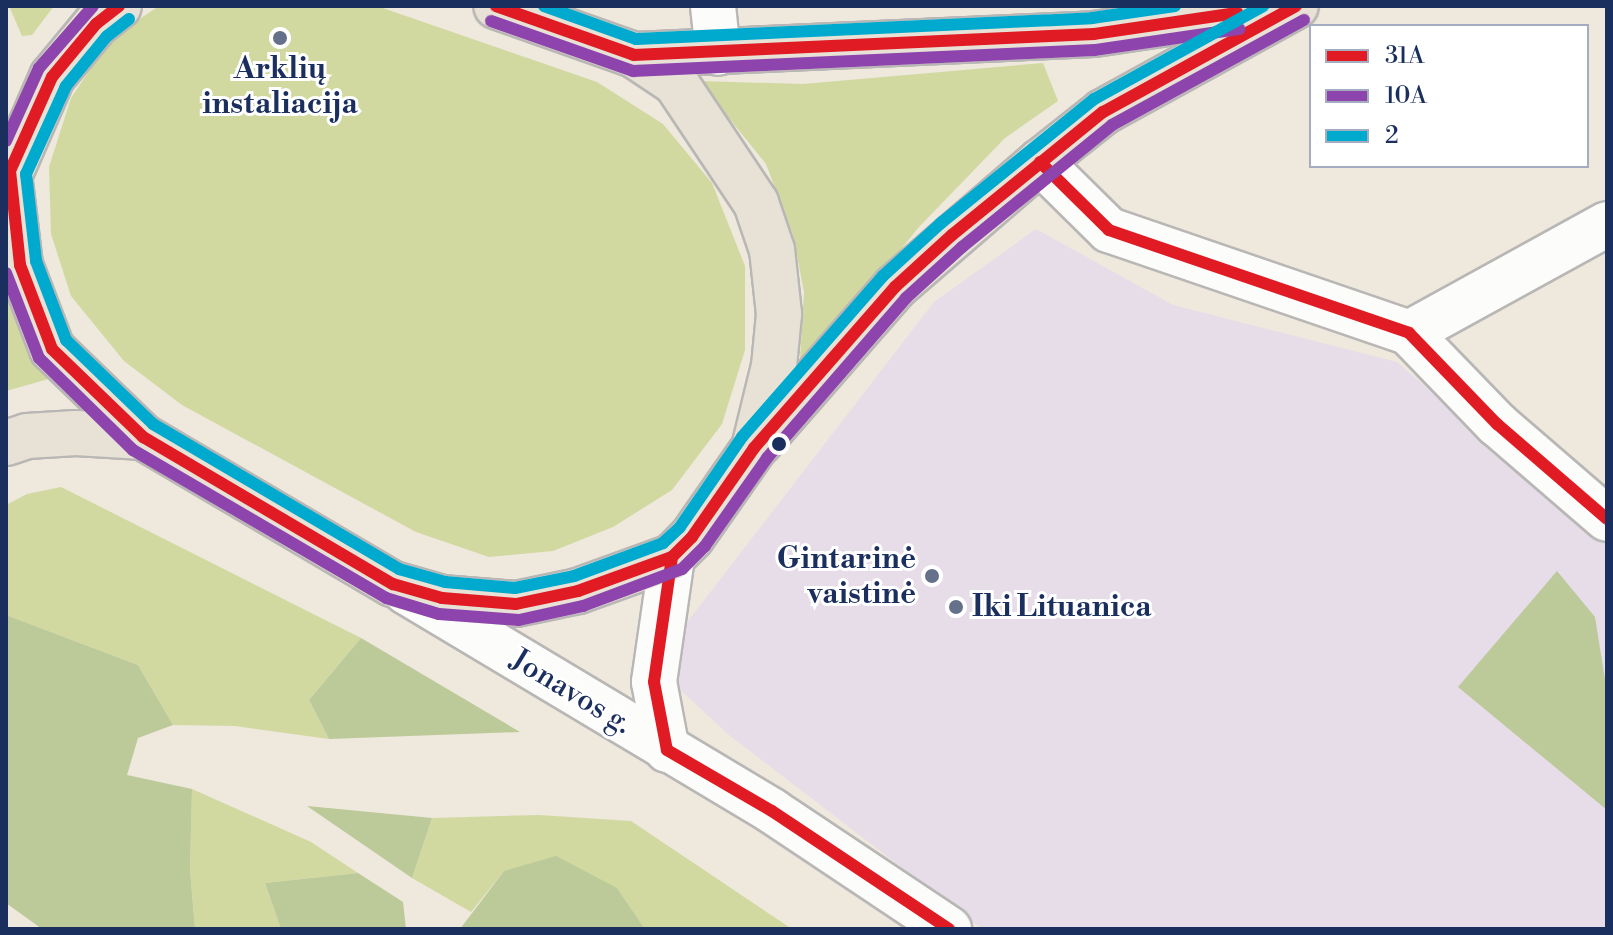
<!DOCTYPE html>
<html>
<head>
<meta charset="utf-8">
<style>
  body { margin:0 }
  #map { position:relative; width:1613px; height:935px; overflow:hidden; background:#eee8dd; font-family:"Libre Bodoni",serif }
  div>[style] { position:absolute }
  .built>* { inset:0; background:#e7dde9 }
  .green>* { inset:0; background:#d1d9a1 }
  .forest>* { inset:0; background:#bcc999 }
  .roads { filter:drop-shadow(2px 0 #b9b7b5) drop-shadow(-2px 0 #b9b7b5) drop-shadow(0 2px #b9b7b5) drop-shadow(0 -2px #b9b7b5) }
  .minor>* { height:44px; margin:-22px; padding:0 22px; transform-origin:22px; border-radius:22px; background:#fcfcfa }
  .major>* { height:44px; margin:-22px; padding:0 22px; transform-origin:22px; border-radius:22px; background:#e7e2d5 }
  .bus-1>* { height:12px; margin:-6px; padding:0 6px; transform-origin:6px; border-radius:6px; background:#e01b24 }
  .bus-2>* { height:12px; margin:-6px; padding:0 6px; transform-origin:6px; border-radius:6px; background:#8e44ad }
  .bus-3>* { height:12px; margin:-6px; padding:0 6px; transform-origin:6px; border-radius:6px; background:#00a9ce }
  .dots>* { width:22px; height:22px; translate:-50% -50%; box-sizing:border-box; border:4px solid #fff; border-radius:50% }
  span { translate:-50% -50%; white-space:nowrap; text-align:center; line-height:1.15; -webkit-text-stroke:6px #fff; paint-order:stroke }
  .poi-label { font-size:30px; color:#1b2f5e; font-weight:700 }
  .right { translate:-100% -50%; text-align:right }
  .left { translate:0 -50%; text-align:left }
  .street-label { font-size:30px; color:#1b2f5e }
  .frame { position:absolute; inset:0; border:8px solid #1b2f5e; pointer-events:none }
  .legend { position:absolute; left:1309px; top:24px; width:280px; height:144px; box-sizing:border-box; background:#fff; border:2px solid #a4acbf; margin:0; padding:10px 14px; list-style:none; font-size:24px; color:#1b2f5e }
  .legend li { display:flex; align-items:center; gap:16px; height:40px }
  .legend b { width:40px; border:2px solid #a4acbf }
</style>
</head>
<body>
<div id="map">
  <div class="built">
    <div style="clip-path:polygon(1036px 229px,1173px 305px,1397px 362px,1607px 542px,1607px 929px,982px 929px,729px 735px,663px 674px,665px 651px,934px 302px)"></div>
  </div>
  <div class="green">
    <div style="clip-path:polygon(9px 6px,54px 6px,32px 35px,22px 36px)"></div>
    <div style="clip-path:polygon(159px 6px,377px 6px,597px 82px,663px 124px,712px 183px,745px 266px,745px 350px,722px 424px,672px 490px,613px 527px,553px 551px,489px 557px,416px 532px,182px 405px,124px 361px,71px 296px,51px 234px,49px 167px,71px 98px,111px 38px)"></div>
    <div style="clip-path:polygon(1043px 63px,1058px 101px,1005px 138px,918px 228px,799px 377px,804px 292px,793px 235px,766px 164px,699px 81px,803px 84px)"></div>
    <div style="clip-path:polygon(6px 298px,19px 327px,52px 378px,6px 391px)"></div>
    <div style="clip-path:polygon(61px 487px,361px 638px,309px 700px,329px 739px,235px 726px,173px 725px,138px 665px,6px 615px,6px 505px,27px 494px)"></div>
    <div style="clip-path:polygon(192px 789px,311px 842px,358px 873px,265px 883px,281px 929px,195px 929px,190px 870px)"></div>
    <div style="clip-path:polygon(539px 815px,631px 821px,792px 929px,645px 929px,617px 888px,504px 871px,471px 912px,412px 878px,432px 818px)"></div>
  </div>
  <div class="forest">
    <div style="clip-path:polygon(1557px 571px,1595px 617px,1607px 692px,1607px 810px,1458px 687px)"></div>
    <div style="clip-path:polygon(6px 615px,138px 665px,173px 725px,138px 738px,127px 775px,192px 789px,190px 870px,195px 929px,42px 929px,6px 903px)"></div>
    <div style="clip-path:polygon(361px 638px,520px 732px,329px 739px,309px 700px)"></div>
    <div style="clip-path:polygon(307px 806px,432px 818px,412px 878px)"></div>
    <div style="clip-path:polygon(556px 856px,617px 888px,645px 929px,460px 929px,504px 871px)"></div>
    <div style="clip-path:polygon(358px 873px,403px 902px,406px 929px,281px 929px,265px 883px)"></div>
  </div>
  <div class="roads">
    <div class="minor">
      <div style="left:713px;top:6px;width:47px;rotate:83.9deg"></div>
      <div style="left:1040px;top:162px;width:97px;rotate:44.6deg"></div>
      <div style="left:1109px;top:230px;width:317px;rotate:18.9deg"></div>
      <div style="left:1409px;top:333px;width:127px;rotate:46deg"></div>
      <div style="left:1497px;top:424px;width:145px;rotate:40.8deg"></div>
      <div style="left:1409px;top:333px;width:226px;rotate:-28.8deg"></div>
      <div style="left:405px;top:591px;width:428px;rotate:30.9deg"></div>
      <div style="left:772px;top:811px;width:213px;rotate:33.7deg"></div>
      <div style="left:667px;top:750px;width:69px;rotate:-100.8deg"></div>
      <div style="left:654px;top:682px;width:126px;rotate:-81.8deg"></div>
    </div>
    <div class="major">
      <div style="left:634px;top:55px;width:460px;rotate:-2.6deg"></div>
      <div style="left:1094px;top:34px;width:177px;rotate:-8.5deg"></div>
      <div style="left:6px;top:149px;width:117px;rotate:83.1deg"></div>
      <div style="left:20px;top:265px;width:90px;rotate:69.1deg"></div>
      <div style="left:52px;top:349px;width:127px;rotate:44deg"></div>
      <div style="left:143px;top:437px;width:290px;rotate:30.5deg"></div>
      <div style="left:393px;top:584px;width:51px;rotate:15.9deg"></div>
      <div style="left:442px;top:598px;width:74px;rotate:4.6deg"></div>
      <div style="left:516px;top:604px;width:63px;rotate:-11.8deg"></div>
      <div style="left:578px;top:591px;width:100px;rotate:-19.9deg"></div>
      <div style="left:672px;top:557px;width:28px;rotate:-45deg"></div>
      <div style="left:692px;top:537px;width:108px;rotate:-55.1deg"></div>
      <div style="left:754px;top:448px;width:84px;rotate:-76.3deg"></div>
      <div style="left:774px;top:366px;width:52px;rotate:-84.5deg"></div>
      <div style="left:779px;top:314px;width:64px;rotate:-96.2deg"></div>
      <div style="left:772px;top:250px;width:50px;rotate:-108.8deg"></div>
      <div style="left:756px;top:203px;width:144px;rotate:-123.7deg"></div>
      <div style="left:676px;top:83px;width:50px;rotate:-146.3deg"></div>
      <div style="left:634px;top:55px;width:146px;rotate:-160.5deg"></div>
      <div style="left:6px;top:183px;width:116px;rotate:-66.5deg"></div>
      <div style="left:52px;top:77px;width:69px;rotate:-50.3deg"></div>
      <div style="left:96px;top:24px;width:29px;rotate:-38deg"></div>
      <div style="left:6px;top:443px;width:22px;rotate:-18deg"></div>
      <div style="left:27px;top:436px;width:49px;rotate:-3.5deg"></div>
      <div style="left:76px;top:433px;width:67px;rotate:3.4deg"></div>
      <div style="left:759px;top:443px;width:207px;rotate:-48.9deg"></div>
      <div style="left:895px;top:287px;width:191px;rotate:-40.8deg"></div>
      <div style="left:1040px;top:162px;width:80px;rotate:-38.4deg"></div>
      <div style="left:1103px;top:112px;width:220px;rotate:-28.8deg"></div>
    </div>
  </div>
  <div class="bus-1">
    <div style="left:119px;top:6px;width:29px;rotate:142deg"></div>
    <div style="left:96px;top:24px;width:69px;rotate:129.7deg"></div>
    <div style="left:52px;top:77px;width:103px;rotate:114.1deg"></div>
    <div style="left:10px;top:171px;width:95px;rotate:83.9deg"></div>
    <div style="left:20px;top:265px;width:90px;rotate:69.1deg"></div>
    <div style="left:52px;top:349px;width:127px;rotate:44deg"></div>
    <div style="left:143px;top:437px;width:290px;rotate:30.5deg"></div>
    <div style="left:393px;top:584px;width:51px;rotate:15.9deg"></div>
    <div style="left:442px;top:598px;width:74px;rotate:4.6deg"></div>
    <div style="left:516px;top:604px;width:63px;rotate:-11.8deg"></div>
    <div style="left:578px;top:591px;width:100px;rotate:-19.9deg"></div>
    <div style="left:672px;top:557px;width:28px;rotate:-45deg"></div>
    <div style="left:692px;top:537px;width:108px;rotate:-55.1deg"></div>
    <div style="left:754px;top:448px;width:214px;rotate:-48.8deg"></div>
    <div style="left:895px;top:287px;width:77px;rotate:-42.4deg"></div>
    <div style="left:952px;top:235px;width:195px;rotate:-39.2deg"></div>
    <div style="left:1103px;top:112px;width:220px;rotate:-28.8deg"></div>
    <div style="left:496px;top:6px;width:146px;rotate:19.5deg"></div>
    <div style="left:634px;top:55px;width:460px;rotate:-2.6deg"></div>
    <div style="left:1094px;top:34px;width:145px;rotate:-8.4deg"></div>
    <div style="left:1040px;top:162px;width:97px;rotate:44.6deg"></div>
    <div style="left:1109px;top:230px;width:317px;rotate:18.9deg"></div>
    <div style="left:1409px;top:333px;width:127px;rotate:46deg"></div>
    <div style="left:1497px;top:424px;width:145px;rotate:40.8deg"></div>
    <div style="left:672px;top:557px;width:126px;rotate:98.2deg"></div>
    <div style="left:654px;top:682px;width:69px;rotate:79.2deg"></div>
    <div style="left:667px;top:750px;width:121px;rotate:30.2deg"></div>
    <div style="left:772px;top:811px;width:213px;rotate:33.7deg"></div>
  </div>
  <div class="bus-2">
    <div style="left:491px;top:21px;width:151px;rotate:19.4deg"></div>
    <div style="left:633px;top:71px;width:462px;rotate:-2.6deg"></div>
    <div style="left:1095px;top:50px;width:146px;rotate:-8.3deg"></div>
    <div style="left:6px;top:141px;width:80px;rotate:-65.7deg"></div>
    <div style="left:39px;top:68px;width:82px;rotate:-48.9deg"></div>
    <div style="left:6px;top:273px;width:91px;rotate:68.8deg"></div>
    <div style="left:39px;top:358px;width:132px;rotate:44.4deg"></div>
    <div style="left:133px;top:450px;width:293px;rotate:30.3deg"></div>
    <div style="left:386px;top:598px;width:55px;rotate:16.8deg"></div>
    <div style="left:439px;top:614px;width:80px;rotate:4.3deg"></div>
    <div style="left:519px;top:620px;width:66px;rotate:-12.3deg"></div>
    <div style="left:583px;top:606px;width:106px;rotate:-20.5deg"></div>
    <div style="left:682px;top:569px;width:33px;rotate:-45deg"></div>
    <div style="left:705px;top:546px;width:108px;rotate:-54.8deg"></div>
    <div style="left:767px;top:458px;width:212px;rotate:-49deg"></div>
    <div style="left:906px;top:298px;width:76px;rotate:-42.3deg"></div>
    <div style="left:962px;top:247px;width:193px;rotate:-39.1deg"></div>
    <div style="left:1112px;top:125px;width:219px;rotate:-28.7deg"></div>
  </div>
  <div class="bus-3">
    <div style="left:544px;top:6px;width:98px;rotate:19.7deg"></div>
    <div style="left:636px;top:39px;width:456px;rotate:-2.6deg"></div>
    <div style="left:1092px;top:18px;width:84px;rotate:-8.2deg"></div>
    <div style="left:129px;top:19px;width:28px;rotate:142deg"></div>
    <div style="left:107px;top:36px;width:65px;rotate:129.4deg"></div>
    <div style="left:66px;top:86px;width:97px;rotate:114.4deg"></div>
    <div style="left:26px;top:174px;width:88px;rotate:83.4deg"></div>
    <div style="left:36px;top:261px;width:85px;rotate:69.2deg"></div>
    <div style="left:66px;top:340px;width:121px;rotate:44deg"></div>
    <div style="left:153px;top:424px;width:286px;rotate:30.5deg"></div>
    <div style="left:399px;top:569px;width:48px;rotate:15.8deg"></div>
    <div style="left:445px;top:582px;width:70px;rotate:4.9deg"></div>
    <div style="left:515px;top:588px;width:60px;rotate:-11.5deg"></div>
    <div style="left:574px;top:576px;width:95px;rotate:-20.3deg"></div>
    <div style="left:663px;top:543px;width:23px;rotate:-43deg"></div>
    <div style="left:680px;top:527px;width:109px;rotate:-55.4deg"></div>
    <div style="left:742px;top:437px;width:214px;rotate:-48.8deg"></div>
    <div style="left:883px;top:276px;width:79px;rotate:-42.4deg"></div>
    <div style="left:941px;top:223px;width:197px;rotate:-39deg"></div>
    <div style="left:1094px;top:99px;width:193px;rotate:-28.8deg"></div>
  </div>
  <div class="dots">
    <div style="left:280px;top:38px;background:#65708a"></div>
    <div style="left:779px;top:444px;background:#1b2f5e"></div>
    <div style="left:932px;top:576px;background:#65708a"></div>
    <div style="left:956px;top:607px;background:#65708a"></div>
  </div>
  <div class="poi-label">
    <span style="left:280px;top:86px">Arklių<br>instaliacija</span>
    <span class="right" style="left:916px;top:576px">Gintarinė<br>vaistinė</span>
    <span class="left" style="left:972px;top:607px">Iki Lituanica</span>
  </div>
  <div class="street-label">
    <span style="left:571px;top:692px;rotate:31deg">Jonavos g.</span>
  </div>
  <div class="frame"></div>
  <ul class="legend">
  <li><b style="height:10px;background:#e01b24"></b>31A</li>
  <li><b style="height:10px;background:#8e44ad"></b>10A</li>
  <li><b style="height:10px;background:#00a9ce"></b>2</li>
  </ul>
</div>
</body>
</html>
